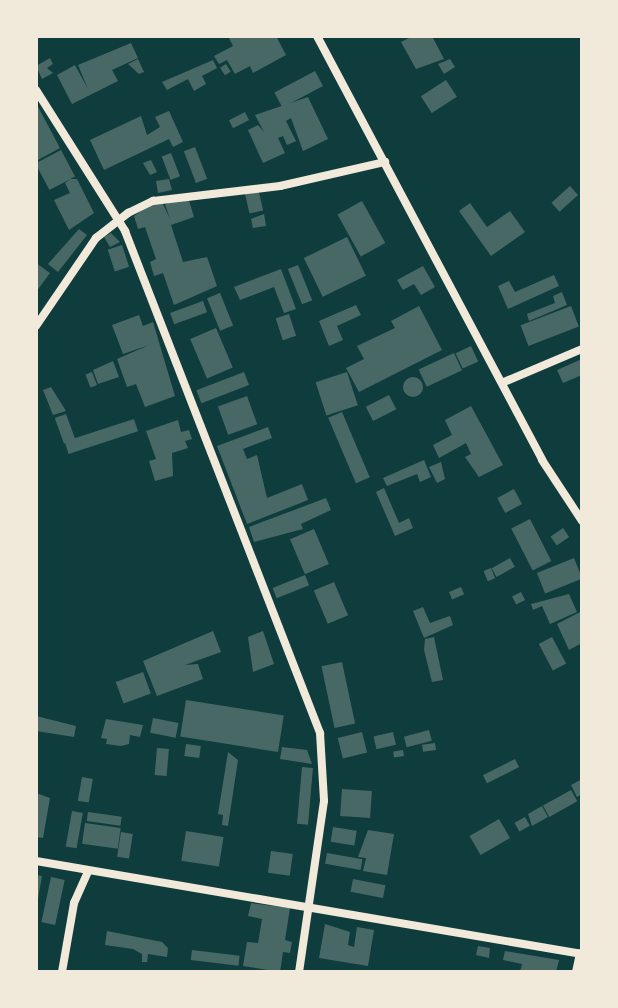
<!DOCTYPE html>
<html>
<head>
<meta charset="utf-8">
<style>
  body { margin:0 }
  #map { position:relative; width:618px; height:1008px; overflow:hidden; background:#0f3d3e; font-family:Roboto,sans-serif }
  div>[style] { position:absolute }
  .building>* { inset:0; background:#486865; transform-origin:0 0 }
  .round { border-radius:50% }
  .minor>* { height:8px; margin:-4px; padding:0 4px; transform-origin:4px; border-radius:4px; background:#f1e9da }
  span { translate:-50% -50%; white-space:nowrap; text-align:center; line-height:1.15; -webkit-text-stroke:7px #f1e9da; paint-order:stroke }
  .frame { position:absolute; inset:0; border:38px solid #f1e9da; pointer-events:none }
</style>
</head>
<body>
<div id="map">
  <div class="building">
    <div style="clip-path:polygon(228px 36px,276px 36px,286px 55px,253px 73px,250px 66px,235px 74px,227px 60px,219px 64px,214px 56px,233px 46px)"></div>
    <div style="clip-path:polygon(413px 36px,432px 36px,444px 59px,416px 69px,401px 42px)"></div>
    <div style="clip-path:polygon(131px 43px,138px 58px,112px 70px,118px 81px,72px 104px,57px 75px,75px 65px,88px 89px,78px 65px)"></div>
    <div style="clip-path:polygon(50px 58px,53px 64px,47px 68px,53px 73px,42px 79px,36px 66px)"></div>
    <div style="clip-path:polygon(138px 59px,144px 72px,139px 74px,128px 64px)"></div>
    <div style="clip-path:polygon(450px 59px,455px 67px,444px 74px,438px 64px)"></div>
    <div style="clip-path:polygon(213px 60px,217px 68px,202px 76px,206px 84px,194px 91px,188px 79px,167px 90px,162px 82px)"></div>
    <div style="left:226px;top:64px;width:9px;height:7px;rotate:58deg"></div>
    <div style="left:315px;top:71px;width:17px;height:46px;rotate:62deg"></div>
    <div style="left:446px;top:80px;width:20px;height:30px;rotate:57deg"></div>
    <div style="clip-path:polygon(308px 97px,328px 139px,303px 151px,291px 118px,286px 121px,296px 141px,287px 145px,283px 136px,278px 138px,285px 153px,263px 163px,248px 130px,258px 125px,264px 132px,255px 115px)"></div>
    <div style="clip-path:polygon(36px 103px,60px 148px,36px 161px)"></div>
    <div style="clip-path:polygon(169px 111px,183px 142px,173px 147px,169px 139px,104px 170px,90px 140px,141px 116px,147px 135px,160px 127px,155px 117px)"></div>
    <div style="left:245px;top:112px;width:9px;height:18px;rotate:63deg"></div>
    <div style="left:195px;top:147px;width:34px;height:12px;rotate:69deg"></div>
    <div style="left:61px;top:150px;width:30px;height:29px;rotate:62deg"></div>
    <div style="left:171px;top:153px;width:25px;height:10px;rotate:69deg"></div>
    <div style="clip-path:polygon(151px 160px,157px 172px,150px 175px,143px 163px)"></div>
    <div style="clip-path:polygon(70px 179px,77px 179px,94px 213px,69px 230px,54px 200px,70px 193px,65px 183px)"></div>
    <div style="clip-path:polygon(169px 179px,172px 190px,158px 193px,156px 181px)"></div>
    <div style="left:570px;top:186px;width:12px;height:25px;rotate:48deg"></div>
    <div style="left:258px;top:188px;width:23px;height:14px;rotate:77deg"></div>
    <div style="clip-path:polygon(188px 197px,194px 217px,171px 225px,183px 262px,207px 257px,217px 286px,174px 305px,163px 273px,154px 276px,150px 262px,156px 259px,145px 227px,138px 229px,134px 216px,151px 204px,163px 204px,170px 219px,165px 204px)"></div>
    <div style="left:362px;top:201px;width:48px;height:28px;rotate:61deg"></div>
    <div style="clip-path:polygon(470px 203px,487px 227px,510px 211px,525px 232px,491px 256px,459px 211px)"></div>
    <div style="clip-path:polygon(264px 214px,266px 226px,253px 228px,251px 219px)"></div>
    <div style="clip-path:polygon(79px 229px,87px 235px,58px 272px,48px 264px)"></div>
    <div style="clip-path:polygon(111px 233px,120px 242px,110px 247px,104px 237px)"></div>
    <div style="left:347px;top:237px;width:43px;height:48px;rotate:64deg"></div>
    <div style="left:122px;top:245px;width:23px;height:15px;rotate:72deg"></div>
    <div style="clip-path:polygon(36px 263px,50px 273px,36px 292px)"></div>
    <div style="left:298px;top:265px;width:38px;height:11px;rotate:68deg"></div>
    <div style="clip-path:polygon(423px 266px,435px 287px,421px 295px,414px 284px,403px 290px,397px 280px)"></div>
    <div style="clip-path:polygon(281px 269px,296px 309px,284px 313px,274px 287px,240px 300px,234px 287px)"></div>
    <div style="clip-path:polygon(554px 275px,559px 286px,508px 309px,498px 286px,509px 281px,515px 292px)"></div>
    <div style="clip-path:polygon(562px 292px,567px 305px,529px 321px,527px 314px,555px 303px,553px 296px)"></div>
    <div style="left:220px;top:293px;width:35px;height:14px;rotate:68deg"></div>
    <div style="left:203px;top:301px;width:12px;height:35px;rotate:70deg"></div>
    <div style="clip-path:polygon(356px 305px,361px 315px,337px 326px,343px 340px,329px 346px,319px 321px)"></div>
    <div style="clip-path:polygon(419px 306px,442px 350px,359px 392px,346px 368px,364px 359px,357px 346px,395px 328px,391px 321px)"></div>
    <div style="left:571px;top:306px;width:22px;height:54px;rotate:69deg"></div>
    <div style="left:289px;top:314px;width:23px;height:14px;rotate:72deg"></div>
    <div style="clip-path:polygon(139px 315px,143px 326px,153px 322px,175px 396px,145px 407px,136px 384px,127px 387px,117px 359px,149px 345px,123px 354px,112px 325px)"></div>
    <div style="left:216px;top:328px;width:43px;height:28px;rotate:67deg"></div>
    <div style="left:471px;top:346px;width:17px;height:17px;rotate:65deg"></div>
    <div style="left:454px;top:353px;width:19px;height:39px;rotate:65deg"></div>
    <div style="clip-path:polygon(582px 359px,582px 375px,563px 383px,557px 370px)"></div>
    <div style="clip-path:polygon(113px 361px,119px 377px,98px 384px,93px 370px)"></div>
    <div style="left:92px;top:372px;width:14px;height:7px;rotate:69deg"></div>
    <div style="left:244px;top:372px;width:14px;height:51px;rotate:69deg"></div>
    <div style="left:347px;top:372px;width:35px;height:33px;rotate:72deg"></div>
    <div class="round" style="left:403px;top:377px;width:20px;height:20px"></div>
    <div style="clip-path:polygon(51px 387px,66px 411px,53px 415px,43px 390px)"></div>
    <div style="left:389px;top:395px;width:16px;height:26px;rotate:63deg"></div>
    <div style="left:247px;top:396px;width:30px;height:31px;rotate:70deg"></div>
    <div style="clip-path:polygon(471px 406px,503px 465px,479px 477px,465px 457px,471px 454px,466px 443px,439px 458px,433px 445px,452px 435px,445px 420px)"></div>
    <div style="left:342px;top:412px;width:71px;height:15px;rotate:67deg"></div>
    <div style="left:66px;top:414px;width:27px;height:12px;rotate:70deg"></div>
    <div style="left:134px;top:419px;width:13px;height:73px;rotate:72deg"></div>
    <div style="clip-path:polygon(178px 420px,181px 432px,189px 430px,192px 439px,185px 441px,188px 448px,172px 453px,173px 476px,155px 481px,149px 461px,156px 459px,146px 431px)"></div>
    <div style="clip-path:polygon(268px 427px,272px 438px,243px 449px,247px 459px,257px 455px,267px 498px,302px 484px,308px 500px,247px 524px,217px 446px)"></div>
    <div style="clip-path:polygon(424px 460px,431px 477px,420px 482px,417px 474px,387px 486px,383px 478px)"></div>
    <div style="clip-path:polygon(441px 462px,445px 479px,437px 483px,429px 467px)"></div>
    <div style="clip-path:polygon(384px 488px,399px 523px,409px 518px,413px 528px,395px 536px,376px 492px)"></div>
    <div style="left:514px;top:489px;width:17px;height:19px;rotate:62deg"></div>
    <div style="clip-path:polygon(326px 498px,331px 510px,301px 524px,303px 529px,254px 542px,249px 527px)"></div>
    <div style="left:530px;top:519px;width:47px;height:21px;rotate:63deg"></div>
    <div style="left:563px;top:528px;width:11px;height:15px;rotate:56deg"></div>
    <div style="left:314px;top:529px;width:38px;height:26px;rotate:67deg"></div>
    <div style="left:510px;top:558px;width:10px;height:21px;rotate:61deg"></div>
    <div style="left:574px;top:558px;width:22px;height:40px;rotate:68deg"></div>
    <div style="left:491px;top:568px;width:11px;height:8px;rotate:68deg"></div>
    <div style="left:305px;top:575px;width:11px;height:35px;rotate:68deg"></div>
    <div style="left:334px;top:582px;width:36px;height:22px;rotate:67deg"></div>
    <div style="left:461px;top:587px;width:8px;height:13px;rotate:67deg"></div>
    <div style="left:521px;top:592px;width:9px;height:10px;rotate:63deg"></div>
    <div style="clip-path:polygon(569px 594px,577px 612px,550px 624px,542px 606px,533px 610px,531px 604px)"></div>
    <div style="clip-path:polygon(423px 607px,430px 623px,450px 616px,453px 625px,424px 638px,413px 611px)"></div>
    <div style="clip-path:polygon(580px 612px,582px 643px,569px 650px,557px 624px)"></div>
    <div style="clip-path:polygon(213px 631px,221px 652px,185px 665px,198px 664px,203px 679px,157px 696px,143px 661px)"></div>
    <div style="clip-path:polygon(263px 631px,274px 664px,253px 672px,248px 637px)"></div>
    <div style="clip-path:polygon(434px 637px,443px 680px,432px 682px,424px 650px,425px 639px)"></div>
    <div style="left:552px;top:637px;width:30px;height:15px;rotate:62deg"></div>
    <div style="left:342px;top:662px;width:63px;height:21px;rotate:78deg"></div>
    <div style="left:143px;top:672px;width:23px;height:29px;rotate:70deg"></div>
    <div style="left:186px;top:700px;width:99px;height:37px;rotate:9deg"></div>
    <div style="clip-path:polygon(36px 716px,76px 726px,74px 737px,36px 731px)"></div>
    <div style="left:153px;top:718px;width:26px;height:15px;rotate:11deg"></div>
    <div style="clip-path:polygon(106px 719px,143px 725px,140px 737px,130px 735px,129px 744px,121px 746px,106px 744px,107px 739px,101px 738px)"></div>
    <div style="left:429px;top:730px;width:11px;height:26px;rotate:75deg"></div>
    <div style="left:362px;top:732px;width:21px;height:25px;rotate:76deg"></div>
    <div style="left:393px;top:732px;width:13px;height:20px;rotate:77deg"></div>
    <div style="left:435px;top:743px;width:7px;height:13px;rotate:82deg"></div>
    <div style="left:186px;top:744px;width:15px;height:12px;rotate:8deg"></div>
    <div style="clip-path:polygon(282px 747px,307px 750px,312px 764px,280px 759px)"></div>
    <div style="left:157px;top:748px;width:12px;height:27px;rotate:5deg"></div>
    <div style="left:403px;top:750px;width:6px;height:10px;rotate:81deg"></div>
    <div style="clip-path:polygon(228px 752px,238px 760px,228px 826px,222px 825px,223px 815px,218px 814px)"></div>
    <div style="left:515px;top:759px;width:9px;height:36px;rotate:63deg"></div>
    <div style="left:302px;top:767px;width:11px;height:57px;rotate:5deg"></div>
    <div style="left:82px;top:777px;width:11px;height:24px;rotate:10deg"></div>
    <div style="clip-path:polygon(582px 779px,582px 794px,577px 797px,571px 785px)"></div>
    <div style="left:342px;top:789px;width:30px;height:27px;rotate:4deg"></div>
    <div style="left:571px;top:790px;width:13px;height:32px;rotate:61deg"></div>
    <div style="clip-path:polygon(36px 793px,50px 798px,43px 838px,36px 837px)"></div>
    <div style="clip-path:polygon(542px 806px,548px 817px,532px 826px,528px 814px)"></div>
    <div style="left:72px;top:811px;width:11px;height:36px;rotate:10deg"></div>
    <div style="left:88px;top:812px;width:34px;height:9px;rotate:8deg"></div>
    <div style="left:525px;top:817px;width:10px;height:12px;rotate:61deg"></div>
    <div style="left:499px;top:819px;width:22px;height:34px;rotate:60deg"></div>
    <div style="left:85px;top:823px;width:36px;height:21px;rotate:8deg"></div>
    <div style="left:333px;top:827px;width:24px;height:15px;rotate:9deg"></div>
    <div style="clip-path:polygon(368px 830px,394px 834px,387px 875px,363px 871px,366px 858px,358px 857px)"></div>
    <div style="left:186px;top:831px;width:38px;height:30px;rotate:9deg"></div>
    <div style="left:121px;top:832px;width:12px;height:25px;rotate:9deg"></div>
    <div style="left:271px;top:851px;width:22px;height:22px;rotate:8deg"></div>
    <div style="left:327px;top:853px;width:36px;height:11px;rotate:10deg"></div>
    <div style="clip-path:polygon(36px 875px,42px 876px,38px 899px,36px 899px)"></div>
    <div style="left:51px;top:877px;width:14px;height:46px;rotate:12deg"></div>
    <div style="left:353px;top:879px;width:33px;height:13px;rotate:11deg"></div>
    <div style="clip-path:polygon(251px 903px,290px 908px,285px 940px,292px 942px,290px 953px,283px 952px,280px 972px,243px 966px,247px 942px,258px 943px,262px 919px,248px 916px)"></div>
    <div style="clip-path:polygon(325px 924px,350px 932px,348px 945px,354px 947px,357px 927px,374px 930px,368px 966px,319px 958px)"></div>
    <div style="clip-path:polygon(107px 931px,162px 942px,168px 948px,167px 957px,148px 954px,147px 962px,142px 962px,142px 954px,133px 949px,105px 945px)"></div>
    <div style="clip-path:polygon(478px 946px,490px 948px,489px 958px,476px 955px)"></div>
    <div style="left:192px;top:950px;width:48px;height:10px;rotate:7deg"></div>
    <div style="clip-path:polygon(505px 951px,559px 960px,556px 972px,520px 972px,522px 964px,503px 960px)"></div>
  </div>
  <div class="minor">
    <div style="left:317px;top:36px;width:480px;rotate:62deg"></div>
    <div style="left:542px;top:460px;width:73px;rotate:56.7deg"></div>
    <div style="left:36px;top:90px;width:167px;rotate:57.7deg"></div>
    <div style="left:125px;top:231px;width:539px;rotate:68.77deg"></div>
    <div style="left:320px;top:733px;width:68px;rotate:86.6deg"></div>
    <div style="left:324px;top:801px;width:173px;rotate:98.3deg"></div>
    <div style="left:36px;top:326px;width:107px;rotate:-55.7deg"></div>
    <div style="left:96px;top:238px;width:41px;rotate:-38deg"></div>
    <div style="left:128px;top:213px;width:28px;rotate:-26deg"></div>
    <div style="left:153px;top:201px;width:128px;rotate:-6.7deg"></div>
    <div style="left:280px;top:186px;width:108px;rotate:-12.9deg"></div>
    <div style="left:504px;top:382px;width:85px;rotate:-22.9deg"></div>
    <div style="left:36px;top:861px;width:554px;rotate:9.67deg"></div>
    <div style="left:62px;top:972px;width:70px;rotate:-80.1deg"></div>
    <div style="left:74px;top:903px;width:35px;rotate:-66deg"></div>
    <div style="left:576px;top:972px;width:19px;rotate:-78deg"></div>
  </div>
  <div class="frame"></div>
</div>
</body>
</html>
